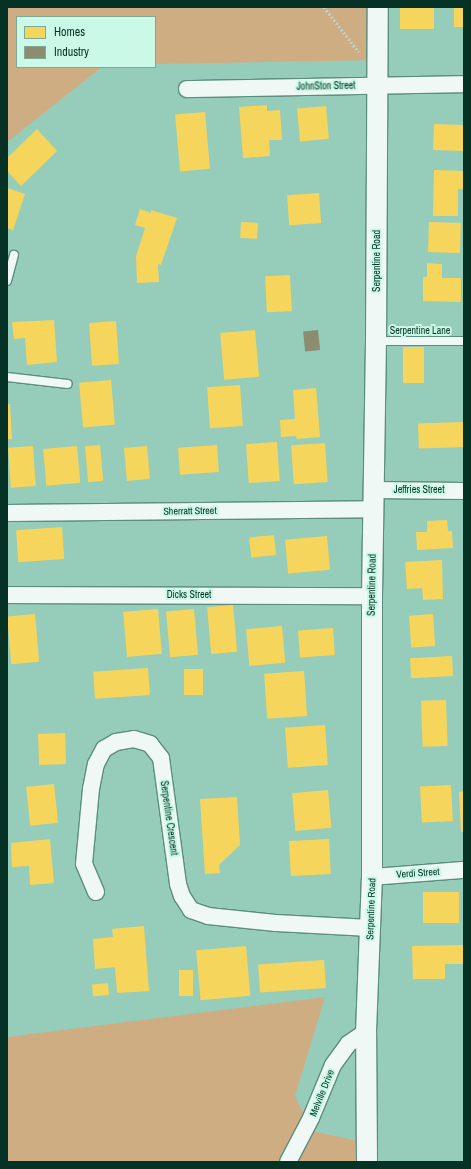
<!DOCTYPE html>
<html>
<head>
<meta charset="utf-8">
<style>
  body { margin:0 }
  #map { position:relative; width:471px; height:1169px; overflow:hidden; background:#96cdba; font-family:"Archivo Narrow",sans-serif }
  div>[style] { position:absolute }
  .green>* { inset:0; background:#cfad82 }
  .homes>* { inset:0; background:#f6d55c; transform-origin:0 0 }
  .industry>* { inset:0; background:#8c8c6e; transform-origin:0 0 }
  .path>* { height:2.5px; margin-top:-1.25px; transform-origin:0; background:repeating-linear-gradient(90deg,#c0d2cc 0 2px,transparent 0 4px) }
  .roads { filter:drop-shadow(1px 0 #5b8d7e) drop-shadow(-1px 0 #5b8d7e) drop-shadow(0 1px #5b8d7e) drop-shadow(0 -1px #5b8d7e) }
  .service>* { height:8px; margin:-4px; padding:0 4px; transform-origin:4px; border-radius:4px; background:#eff8f5 }
  .minor>* { height:16px; margin:-8px; padding:0 8px; transform-origin:8px; border-radius:8px; background:#eff8f5 }
  .tertiary>* { height:20px; margin:-10px; padding:0 10px; transform-origin:10px; border-radius:10px; background:#eff8f5 }
  span { translate:-50% -50%; white-space:nowrap; text-align:center; line-height:1.15; -webkit-text-stroke:4px #cbf9e7; paint-order:stroke }
  .street-label { font-size:10px; color:#053225 }
  .frame { position:absolute; inset:0; border:8px solid #053225; pointer-events:none }
  .legend { position:absolute; left:16px; top:16px; width:140px; height:52px; box-sizing:border-box; background:#cbf9e7; border:1px solid #7ca999; margin:0; padding:5px 7px; list-style:none; font-size:12px; color:#053225 }
  .legend li { display:flex; align-items:center; gap:8px; height:20px }
  .legend b { width:20px; border:1px solid #7ca999 }
</style>
</head>
<body>
<div id="map">
  <div class="green">
    <div style="clip-path:polygon(7px 7px,378px 7px,378px 60px,155px 64px,155px 17px,17px 17px,17px 67px,102px 67px,7px 142px)"></div>
    <div style="clip-path:polygon(325px 997px,295px 1096px,312px 1131px,367px 1143px,367px 1162px,7px 1162px,7px 1037px)"></div>
  </div>
  <div class="homes">
    <div style="left:400px;top:7px;width:34px;height:22px"></div>
    <div style="left:454px;top:7px;width:10px;height:20px"></div>
    <div style="clip-path:polygon(267px 105px,267px 111px,280px 110px,282px 140px,269px 140px,270px 156px,243px 158px,239px 107px)"></div>
    <div style="left:326px;top:106px;width:33px;height:29px;rotate:85deg"></div>
    <div style="left:205px;top:112px;width:57px;height:30px;rotate:85deg"></div>
    <div style="left:434px;top:124px;width:30px;height:26px;rotate:2deg"></div>
    <div style="clip-path:polygon(37px 129px,57px 151px,21px 186px,7px 171px,7px 158px)"></div>
    <div style="clip-path:polygon(434px 170px,464px 171px,464px 189px,458px 189px,458px 216px,433px 216px)"></div>
    <div style="clip-path:polygon(7px 188px,25px 194px,13px 230px,7px 228px)"></div>
    <div style="left:319px;top:193px;width:30px;height:32px;rotate:86deg"></div>
    <div style="clip-path:polygon(140px 209px,151px 213px,151px 210px,177px 218px,161px 265px,158px 264px,159px 282px,137px 283px,136px 256px,145px 228px,135px 225px)"></div>
    <div style="left:241px;top:222px;width:17px;height:16px;rotate:3deg"></div>
    <div style="left:429px;top:222px;width:32px;height:30px;rotate:2deg"></div>
    <div style="clip-path:polygon(427px 263px,442px 264px,442px 278px,461px 278px,461px 302px,423px 301px,423px 277px,427px 277px)"></div>
    <div style="left:290px;top:275px;width:36px;height:25px;rotate:87deg"></div>
    <div style="clip-path:polygon(54px 320px,57px 362px,27px 365px,25px 338px,14px 339px,12px 322px)"></div>
    <div style="left:116px;top:321px;width:43px;height:27px;rotate:86deg"></div>
    <div style="left:255px;top:330px;width:47px;height:35px;rotate:85deg"></div>
    <div style="left:403px;top:347px;width:21px;height:36px"></div>
    <div style="left:111px;top:380px;width:45px;height:32px;rotate:85deg"></div>
    <div style="left:240px;top:385px;width:41px;height:33px;rotate:86deg"></div>
    <div style="clip-path:polygon(316px 388px,320px 437px,297px 439px,296px 436px,281px 437px,280px 420px,295px 419px,293px 390px)"></div>
    <div style="clip-path:polygon(7px 404px,10px 404px,12px 439px,7px 439px)"></div>
    <div style="left:463px;top:422px;width:25px;height:45px;rotate:88deg"></div>
    <div style="left:277px;top:442px;width:39px;height:31px;rotate:86deg"></div>
    <div style="left:325px;top:443px;width:39px;height:34px;rotate:86deg"></div>
    <div style="left:100px;top:445px;width:36px;height:15px;rotate:85deg"></div>
    <div style="left:217px;top:445px;width:27px;height:39px;rotate:86deg"></div>
    <div style="left:33px;top:446px;width:40px;height:25px;rotate:86deg"></div>
    <div style="left:77px;top:446px;width:37px;height:34px;rotate:85deg"></div>
    <div style="left:147px;top:446px;width:33px;height:23px;rotate:85deg"></div>
    <div style="clip-path:polygon(447px 520px,448px 531px,452px 531px,453px 548px,417px 550px,416px 532px,427px 532px,427px 521px)"></div>
    <div style="left:62px;top:527px;width:32px;height:46px;rotate:86deg"></div>
    <div style="left:274px;top:535px;width:20px;height:25px;rotate:84deg"></div>
    <div style="left:327px;top:536px;width:34px;height:42px;rotate:85deg"></div>
    <div style="clip-path:polygon(442px 560px,443px 599px,423px 600px,422px 588px,407px 589px,405px 562px)"></div>
    <div style="left:233px;top:605px;width:47px;height:26px;rotate:85deg"></div>
    <div style="left:158px;top:609px;width:45px;height:35px;rotate:85deg"></div>
    <div style="left:194px;top:609px;width:46px;height:28px;rotate:85deg"></div>
    <div style="left:35px;top:614px;width:48px;height:28px;rotate:85deg"></div>
    <div style="left:433px;top:614px;width:32px;height:24px;rotate:86deg"></div>
    <div style="left:282px;top:626px;width:37px;height:36px;rotate:85deg"></div>
    <div style="left:333px;top:628px;width:27px;height:35px;rotate:86deg"></div>
    <div style="left:452px;top:656px;width:20px;height:42px;rotate:87deg"></div>
    <div style="left:148px;top:668px;width:27px;height:55px;rotate:86deg"></div>
    <div style="left:184px;top:669px;width:19px;height:26px"></div>
    <div style="left:304px;top:671px;width:45px;height:40px;rotate:86deg"></div>
    <div style="left:446px;top:700px;width:46px;height:25px;rotate:88deg"></div>
    <div style="left:325px;top:725px;width:40px;height:40px;rotate:86deg"></div>
    <div style="left:65px;top:733px;width:31px;height:27px;rotate:88deg"></div>
    <div style="left:54px;top:784px;width:39px;height:28px;rotate:84deg"></div>
    <div style="left:451px;top:785px;width:36px;height:31px;rotate:87deg"></div>
    <div style="left:328px;top:790px;width:38px;height:36px;rotate:85deg"></div>
    <div style="clip-path:polygon(464px 791px,464px 832px,461px 832px,459px 792px)"></div>
    <div style="clip-path:polygon(237px 797px,240px 845px,219px 865px,220px 873px,205px 874px,200px 799px)"></div>
    <div style="clip-path:polygon(50px 839px,54px 883px,30px 885px,29px 866px,12px 867px,11px 843px)"></div>
    <div style="left:329px;top:839px;width:35px;height:40px;rotate:87deg"></div>
    <div style="left:423px;top:892px;width:36px;height:31px"></div>
    <div style="clip-path:polygon(144px 926px,149px 991px,117px 993px,115px 967px,95px 969px,93px 939px,113px 937px,112px 929px)"></div>
    <div style="clip-path:polygon(463px 945px,463px 964px,445px 964px,445px 979px,413px 979px,412px 946px)"></div>
    <div style="left:246px;top:946px;width:50px;height:50px;rotate:85deg"></div>
    <div style="left:324px;top:960px;width:28px;height:66px;rotate:86deg"></div>
    <div style="left:179px;top:970px;width:14px;height:26px"></div>
    <div style="left:108px;top:983px;width:12px;height:16px;rotate:85deg"></div>
  </div>
  <div class="industry">
    <div style="left:318px;top:330px;width:20px;height:15px;rotate:84deg"></div>
  </div>
  <div class="path">
    <div style="left:324px;top:7px;width:57px;rotate:52.1deg"></div>
  </div>
  <div class="roads">
    <div class="service">
      <div style="left:7px;top:281px;width:27px;rotate:-75deg"></div>
      <div style="left:376px;top:341px;width:88px"></div>
      <div style="left:7px;top:377px;width:61px;rotate:6.5deg"></div>
    </div>
    <div class="minor">
      <div style="left:187px;top:89px;width:277px;rotate:-1deg"></div>
      <div style="left:374px;top:490px;width:90px;rotate:0.6deg"></div>
      <div style="left:7px;top:513px;width:367px;rotate:-0.6deg"></div>
      <div style="left:7px;top:595px;width:365px;rotate:0.2deg"></div>
      <div style="left:372px;top:877px;width:92px;rotate:-4.4deg"></div>
      <div style="left:96px;top:892px;width:30px;rotate:-113deg"></div>
      <div style="left:84px;top:864px;width:75px;rotate:-84.7deg"></div>
      <div style="left:91px;top:789px;width:25px;rotate:-79deg"></div>
      <div style="left:96px;top:764px;width:17px;rotate:-62deg"></div>
      <div style="left:104px;top:749px;width:14px;rotate:-30deg"></div>
      <div style="left:116px;top:742px;width:18px;rotate:-9deg"></div>
      <div style="left:134px;top:739px;width:17px;rotate:17deg"></div>
      <div style="left:150px;top:744px;width:18px;rotate:52deg"></div>
      <div style="left:161px;top:758px;width:127px;rotate:82.3deg"></div>
      <div style="left:178px;top:884px;width:13px;rotate:72deg"></div>
      <div style="left:182px;top:896px;width:17px;rotate:57deg"></div>
      <div style="left:191px;top:910px;width:18px;rotate:19deg"></div>
      <div style="left:208px;top:916px;width:68px;rotate:5.9deg"></div>
      <div style="left:276px;top:923px;width:94px;rotate:3deg"></div>
      <div style="left:288px;top:1162px;width:50px;rotate:-62.4deg"></div>
      <div style="left:311px;top:1118px;width:57px;rotate:-67.5deg"></div>
      <div style="left:333px;top:1065px;width:26px;rotate:-54deg"></div>
      <div style="left:348px;top:1044px;width:22px;rotate:-34deg"></div>
    </div>
    <div class="tertiary">
      <div style="left:367px;top:1162px;width:130px;rotate:-90.4deg"></div>
      <div style="left:366px;top:1032px;width:155px;rotate:-87.8deg"></div>
      <div style="left:372px;top:877px;width:281px;rotate:-90deg"></div>
      <div style="left:372px;top:596px;width:255px;rotate:-89.1deg"></div>
      <div style="left:376px;top:341px;width:334px;rotate:-89.7deg"></div>
    </div>
  </div>
  <div class="street-label">
    <span style="left:326px;top:86px;rotate:-1deg">JohnSton Street</span>
    <span style="left:377px;top:261px;rotate:-90deg">Serpentine Road</span>
    <span style="left:420px;top:331px">Serpentine Lane</span>
    <span style="left:419px;top:490px">Jeffries Street</span>
    <span style="left:190px;top:511px;rotate:-1deg">Sherratt Street</span>
    <span style="left:372px;top:585px;rotate:-89deg">Serpentine Road</span>
    <span style="left:189px;top:595px">Dicks Street</span>
    <span style="left:169px;top:818px;rotate:82deg">Serpentine Crescent</span>
    <span style="left:418px;top:873px;rotate:-4deg">Verdi Street</span>
    <span style="left:371px;top:909px;rotate:-88deg">Serpentine Road</span>
    <span style="left:322px;top:1093px;rotate:-68deg">Melville Drive</span>
  </div>
  <div class="frame"></div>
  <ul class="legend">
  <li><b style="height:11px;background:#f6d55c"></b>Homes</li>
  <li><b style="height:11px;background:#8c8c6e"></b>Industry</li>
  </ul>
</div>
</body>
</html>
